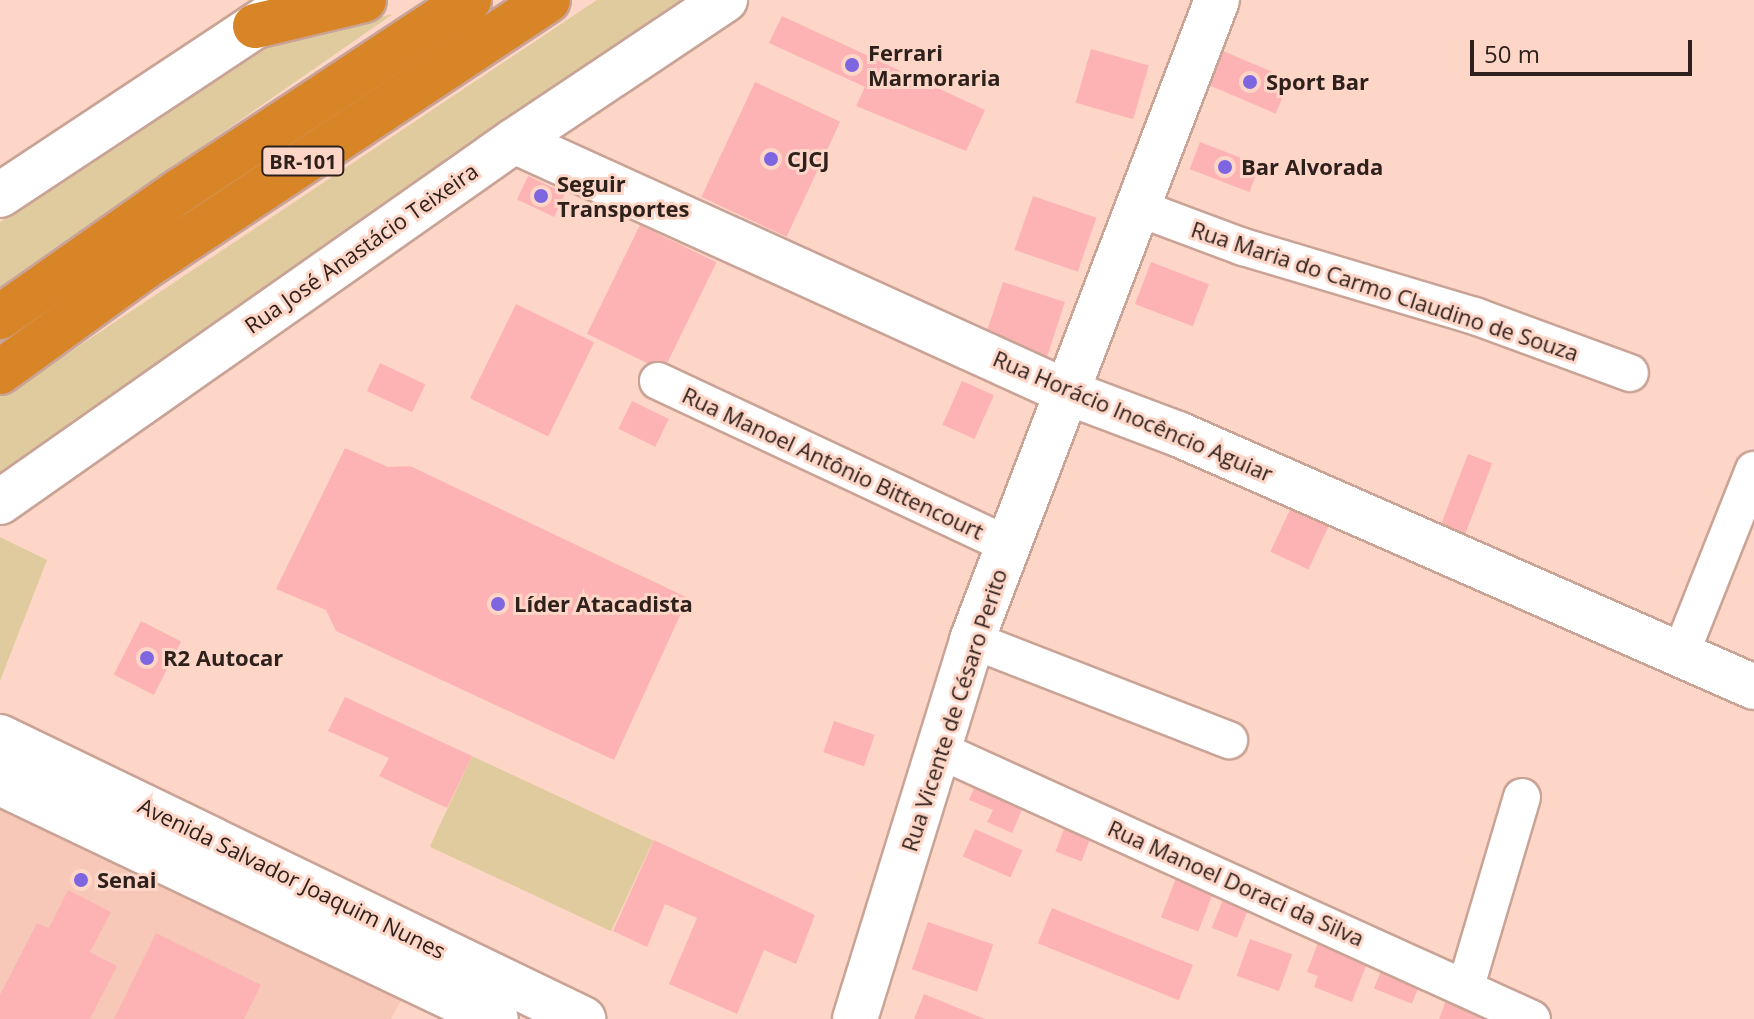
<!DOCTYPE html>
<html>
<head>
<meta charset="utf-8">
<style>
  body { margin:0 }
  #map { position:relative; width:1754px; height:1019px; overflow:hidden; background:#fed6c8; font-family:"Open Sans",sans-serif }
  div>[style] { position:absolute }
  .built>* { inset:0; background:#f7c8b7 }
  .green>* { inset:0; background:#e0cb9f; transform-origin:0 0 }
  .building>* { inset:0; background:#fdb3b3; transform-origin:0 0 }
  .roads { filter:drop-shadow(2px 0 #c9a396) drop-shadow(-2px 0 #c9a396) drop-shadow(0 2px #c9a396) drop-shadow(0 -2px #c9a396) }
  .street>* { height:36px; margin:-18px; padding:0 18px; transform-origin:18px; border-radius:18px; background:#fff }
  .secondary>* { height:44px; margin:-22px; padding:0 22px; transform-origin:22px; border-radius:22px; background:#fff }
  .highway>* { height:44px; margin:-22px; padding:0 22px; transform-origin:22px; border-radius:22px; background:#d88527 }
  .dots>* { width:22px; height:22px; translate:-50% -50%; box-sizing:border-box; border:4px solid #fed6c8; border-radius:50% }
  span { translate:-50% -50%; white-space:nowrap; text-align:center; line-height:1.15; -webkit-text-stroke:6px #fed6c8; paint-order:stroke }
  .shield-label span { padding:2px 6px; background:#fed6c8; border:2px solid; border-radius:6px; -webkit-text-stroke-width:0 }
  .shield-label { font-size:20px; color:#2e201b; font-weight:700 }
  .poi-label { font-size:22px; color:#2e201b; font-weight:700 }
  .left { translate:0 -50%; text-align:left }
  .street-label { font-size:22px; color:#2e201b }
  .scale { position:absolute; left:1470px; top:40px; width:222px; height:36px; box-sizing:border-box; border:4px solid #2e201b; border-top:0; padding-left:10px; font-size:24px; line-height:28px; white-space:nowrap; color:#2e201b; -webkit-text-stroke:6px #fed6c8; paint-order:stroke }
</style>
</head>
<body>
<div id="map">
  <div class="built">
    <div style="clip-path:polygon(0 806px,406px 991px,391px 1019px,0 1019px)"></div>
  </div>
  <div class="green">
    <div style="clip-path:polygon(597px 0,683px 0,502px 120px,0 477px,0 222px,258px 45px,393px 14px,10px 280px,64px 356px)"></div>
    <div style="clip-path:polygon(0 537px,47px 560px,0 681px)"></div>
    <div style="left:472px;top:756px;width:200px;height:100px;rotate:25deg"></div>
  </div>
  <div class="building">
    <div style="clip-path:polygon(782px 16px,985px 110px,966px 151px,856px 106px,865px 87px,769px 43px)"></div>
    <div style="left:1091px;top:49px;width:60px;height:56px;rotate:16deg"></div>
    <div style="left:1223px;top:51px;width:73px;height:37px;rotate:23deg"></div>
    <div style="left:755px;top:82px;width:94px;height:127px;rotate:25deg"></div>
    <div style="left:1200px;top:142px;width:64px;height:29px;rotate:21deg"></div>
    <div style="left:528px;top:176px;width:41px;height:26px;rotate:25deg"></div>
    <div style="left:1033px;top:196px;width:67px;height:57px;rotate:19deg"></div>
    <div style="left:640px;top:225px;width:85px;height:121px;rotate:26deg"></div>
    <div style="left:1151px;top:262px;width:62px;height:45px;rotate:21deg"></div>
    <div style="left:1003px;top:282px;width:65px;height:59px;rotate:18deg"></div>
    <div style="left:516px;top:304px;width:87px;height:105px;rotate:26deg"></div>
    <div style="left:380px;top:363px;width:50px;height:31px;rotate:25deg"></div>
    <div style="left:962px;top:381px;width:35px;height:48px;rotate:24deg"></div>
    <div style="left:632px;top:401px;width:41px;height:31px;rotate:26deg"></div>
    <div style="clip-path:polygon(345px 448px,388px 467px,410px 466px,688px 598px,614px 760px,336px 631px,326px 610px,276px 589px)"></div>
    <div style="left:1468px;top:454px;width:26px;height:79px;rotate:21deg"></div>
    <div style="left:1294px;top:501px;width:42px;height:56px;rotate:25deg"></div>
    <div style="left:141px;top:621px;width:45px;height:60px;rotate:27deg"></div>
    <div style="clip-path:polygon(345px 697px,472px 756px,447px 808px,379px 776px,389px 758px,328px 731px)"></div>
    <div style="left:834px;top:721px;width:43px;height:33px;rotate:19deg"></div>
    <div style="clip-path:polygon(981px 772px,1029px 793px,1012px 833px,987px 822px,993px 810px,969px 800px)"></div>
    <div style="left:1069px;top:816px;width:28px;height:38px;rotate:21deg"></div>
    <div style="left:975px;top:829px;width:52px;height:30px;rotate:24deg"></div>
    <div style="clip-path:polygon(654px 840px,815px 915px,796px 964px,764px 950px,737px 1014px,669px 984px,697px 918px,665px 904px,647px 947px,613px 931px)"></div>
    <div style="left:1181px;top:865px;width:40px;height:56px;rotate:21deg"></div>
    <div style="left:1229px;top:885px;width:27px;height:46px;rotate:22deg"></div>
    <div style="clip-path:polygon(68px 890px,111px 912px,90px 952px,117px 966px,90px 1019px,0 1019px,0 995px,37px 923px,49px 928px)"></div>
    <div style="left:1052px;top:908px;width:152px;height:38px;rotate:22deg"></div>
    <div style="left:928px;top:922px;width:69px;height:50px;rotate:19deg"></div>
    <div style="clip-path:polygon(1323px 929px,1373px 948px,1352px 1002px,1314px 987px,1318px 976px,1307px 972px)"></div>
    <div style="clip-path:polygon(156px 933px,261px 985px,244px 1019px,114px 1019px)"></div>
    <div style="left:1250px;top:939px;width:45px;height:39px;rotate:20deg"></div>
    <div style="left:1387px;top:956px;width:41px;height:35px;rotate:22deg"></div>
    <div style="clip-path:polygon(1450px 989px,1488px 1003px,1482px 1019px,1439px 1019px)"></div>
    <div style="clip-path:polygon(924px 994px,985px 1019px,914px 1019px)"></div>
  </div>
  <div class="roads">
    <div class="street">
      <div style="left:1141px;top:209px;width:109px;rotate:20.4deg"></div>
      <div style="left:1243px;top:247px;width:242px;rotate:16.6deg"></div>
      <div style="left:1475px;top:316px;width:165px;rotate:20.2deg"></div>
      <div style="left:658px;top:381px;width:387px;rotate:25.1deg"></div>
      <div style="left:972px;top:640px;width:276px;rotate:21.3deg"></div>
      <div style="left:1681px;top:653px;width:197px;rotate:-68.3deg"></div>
      <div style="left:939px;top:750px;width:651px;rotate:24.4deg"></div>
      <div style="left:1466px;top:986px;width:197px;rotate:-73.5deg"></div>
    </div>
    <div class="secondary">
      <div style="left:514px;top:141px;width:610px;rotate:24.42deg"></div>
      <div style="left:1069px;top:393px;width:116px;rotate:20.6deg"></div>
      <div style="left:1178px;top:434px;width:629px;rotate:23.71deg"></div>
      <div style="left:0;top:195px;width:343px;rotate:-33.5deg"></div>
      <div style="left:0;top:502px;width:628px;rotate:-35.08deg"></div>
      <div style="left:514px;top:141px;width:254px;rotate:-33.8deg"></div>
      <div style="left:0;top:737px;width:648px;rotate:25.81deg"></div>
      <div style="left:0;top:783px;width:549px;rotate:25.45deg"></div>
      <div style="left:855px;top:1019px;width:397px;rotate:-72.8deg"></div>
      <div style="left:972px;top:640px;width:685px;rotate:-69.05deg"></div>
    </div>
    <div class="highway">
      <div style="left:255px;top:26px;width:112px;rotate:-13.4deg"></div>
      <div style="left:0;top:317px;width:221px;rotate:-35.1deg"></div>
      <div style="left:181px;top:190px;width:345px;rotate:-33.4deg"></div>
      <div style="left:0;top:372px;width:179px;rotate:-35.9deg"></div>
      <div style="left:145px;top:267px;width:483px;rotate:-33.5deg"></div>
    </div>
  </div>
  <div class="dots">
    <div style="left:852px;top:65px;background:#7e66e1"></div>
    <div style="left:1250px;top:82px;background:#7e66e1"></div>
    <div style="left:771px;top:159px;background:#7e66e1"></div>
    <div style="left:1225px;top:167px;background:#7e66e1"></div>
    <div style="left:541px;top:196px;background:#7e66e1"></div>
    <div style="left:498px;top:604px;background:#7e66e1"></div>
    <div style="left:147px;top:658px;background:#7e66e1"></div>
    <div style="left:81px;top:880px;background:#7e66e1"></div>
  </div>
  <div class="shield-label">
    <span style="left:303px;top:161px">BR-101</span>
  </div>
  <div class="poi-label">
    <span class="left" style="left:868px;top:65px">Ferrari<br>Marmoraria</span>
    <span class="left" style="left:1266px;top:82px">Sport Bar</span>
    <span class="left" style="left:787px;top:159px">CJCJ</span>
    <span class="left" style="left:1241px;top:167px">Bar Alvorada</span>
    <span class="left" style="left:557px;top:196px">Seguir<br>Transportes</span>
    <span class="left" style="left:514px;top:604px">Líder Atacadista</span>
    <span class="left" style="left:163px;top:658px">R2 Autocar</span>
    <span class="left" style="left:97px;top:880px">Senai</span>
  </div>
  <div class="street-label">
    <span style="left:361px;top:248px;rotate:-35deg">Rua José Anastácio Teixeira</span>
    <span style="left:1385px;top:291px;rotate:18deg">Rua Maria do Carmo Claudino de Souza</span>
    <span style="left:1133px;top:416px;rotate:23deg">Rua Horácio Inocêncio Aguiar</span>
    <span style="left:833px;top:463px;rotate:25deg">Rua Manoel Antônio Bittencourt</span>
    <span style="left:954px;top:710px;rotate:-72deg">Rua Vicente de Césaro Perito</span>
    <span style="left:292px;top:878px;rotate:26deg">Avenida Salvador Joaquim Nunes</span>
    <span style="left:1236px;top:883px;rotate:24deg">Rua Manoel Doraci da Silva</span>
  </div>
  <div class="scale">50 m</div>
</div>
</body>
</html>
